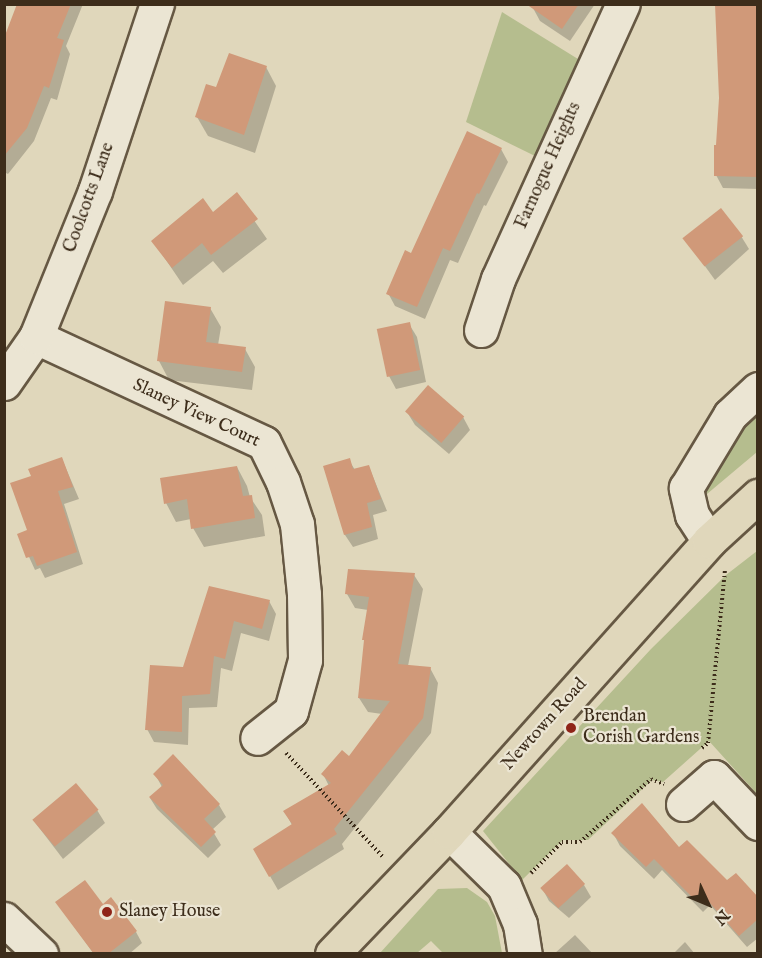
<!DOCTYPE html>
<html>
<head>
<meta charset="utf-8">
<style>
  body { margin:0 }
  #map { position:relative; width:762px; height:958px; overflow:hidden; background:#e0d7bb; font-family:"IM FELL English",serif }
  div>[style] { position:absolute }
  .green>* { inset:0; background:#b5bd8e }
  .shadow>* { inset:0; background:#0003 }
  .building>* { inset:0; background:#d09979; transform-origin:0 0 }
  .path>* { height:4px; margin-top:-2px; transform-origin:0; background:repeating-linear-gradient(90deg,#3d2d1b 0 1.5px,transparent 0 4.5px) }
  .roads { filter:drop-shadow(2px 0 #665843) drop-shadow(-2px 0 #665843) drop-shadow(0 2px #665843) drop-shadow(0 -2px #665843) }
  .minor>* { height:33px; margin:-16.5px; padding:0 16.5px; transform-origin:16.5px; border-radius:16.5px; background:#ebe5d3 }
  .major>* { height:33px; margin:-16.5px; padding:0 16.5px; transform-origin:16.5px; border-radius:16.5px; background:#e0d7bb }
  .dots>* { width:16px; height:16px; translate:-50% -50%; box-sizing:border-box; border:3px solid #ebe5d3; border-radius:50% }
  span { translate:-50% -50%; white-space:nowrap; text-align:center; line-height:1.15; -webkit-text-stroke:4.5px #ebe5d3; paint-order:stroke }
  .street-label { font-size:18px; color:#3d2d1b }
  .poi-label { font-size:18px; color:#3d2d1b }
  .left { translate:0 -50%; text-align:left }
  .frame { position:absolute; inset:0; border:6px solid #3d2d1b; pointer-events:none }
  .north { position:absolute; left:678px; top:874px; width:60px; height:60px; -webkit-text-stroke:4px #ebe5d3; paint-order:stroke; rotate:134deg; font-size:16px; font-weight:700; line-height:24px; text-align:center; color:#3d2d1b }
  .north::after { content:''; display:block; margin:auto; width:21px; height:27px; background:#3d2d1b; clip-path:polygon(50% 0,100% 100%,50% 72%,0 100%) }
</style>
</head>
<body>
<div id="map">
  <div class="green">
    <div style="clip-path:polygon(502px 12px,578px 59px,535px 156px,466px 122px)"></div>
    <div style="clip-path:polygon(757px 405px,757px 452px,707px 494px,702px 488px,710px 467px)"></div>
    <div style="clip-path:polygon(757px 551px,757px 794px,709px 741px,663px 782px,652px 780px,588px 840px,563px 840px,522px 880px,483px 831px,651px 649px,726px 575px)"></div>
    <div style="clip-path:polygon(467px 888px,487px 902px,495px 916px,502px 953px,443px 953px,431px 941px,417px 953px,380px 953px,438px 889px)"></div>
  </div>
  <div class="shadow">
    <div style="clip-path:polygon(19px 4px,83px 4px,66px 46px,70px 54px,57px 100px,51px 98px,34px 141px,8px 174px,4px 172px,4px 84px)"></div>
    <div style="clip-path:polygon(535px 4px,595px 4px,570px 41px,540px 21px,533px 8px)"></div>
    <div style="clip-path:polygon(758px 4px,758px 189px,723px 188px,716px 175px,720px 98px)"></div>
    <div style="clip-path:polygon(266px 67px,276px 86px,255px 153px,208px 136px,197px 117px,217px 89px)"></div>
    <div style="clip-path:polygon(501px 149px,508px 162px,486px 206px,484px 205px,458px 263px,450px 260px,425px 319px,395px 306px,388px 293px,412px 255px)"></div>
    <div style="clip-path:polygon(236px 194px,267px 239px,223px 273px,213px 261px,183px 285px,153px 241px,213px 214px)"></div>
    <div style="clip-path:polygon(741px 236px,749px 249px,715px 280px,686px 240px)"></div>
    <div style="clip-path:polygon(210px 308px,221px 327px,218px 345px,245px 349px,255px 367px,252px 390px,169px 380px,159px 361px)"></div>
    <div style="clip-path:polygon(409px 324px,417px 337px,426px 382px,396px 389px,389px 376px)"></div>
    <div style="clip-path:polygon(407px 412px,463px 417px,470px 430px,449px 454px,415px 425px)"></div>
    <div style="clip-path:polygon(62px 459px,79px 499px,64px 504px,83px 564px,45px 578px,40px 568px,35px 570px,19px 535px,28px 531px,33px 477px)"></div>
    <div style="clip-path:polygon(349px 460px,355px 470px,369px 467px,387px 511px,373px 515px,378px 539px,353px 547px,345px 535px,325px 467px)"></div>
    <div style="clip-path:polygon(237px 467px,247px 486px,250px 497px,262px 515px,265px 536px,204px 547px,193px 528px,191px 519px,176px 522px,166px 503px)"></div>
    <div style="clip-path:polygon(414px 575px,423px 589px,408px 666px,430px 668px,438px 683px,431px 733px,342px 844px,344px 849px,278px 890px,255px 850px,292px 825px,285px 812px,329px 786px,323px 774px,350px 758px,382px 714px,368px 712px,359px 698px,368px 610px,355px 608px,347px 594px)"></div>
    <div style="clip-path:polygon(210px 588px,269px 601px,276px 614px,269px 641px,241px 633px,232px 671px,221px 668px,217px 707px,189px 708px,188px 745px,154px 742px,147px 729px,184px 669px)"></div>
    <div style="clip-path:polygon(155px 774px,219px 805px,226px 817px,212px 830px,221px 845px,208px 858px,157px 809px,150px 798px,162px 787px)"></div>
    <div style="clip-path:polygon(97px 810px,105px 823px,63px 859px,34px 821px)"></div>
    <div style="clip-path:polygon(613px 833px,679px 849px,727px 882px,758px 899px,758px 938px,747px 947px,710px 905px,703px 912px,662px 870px,654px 879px,620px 846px)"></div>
    <div style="clip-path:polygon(584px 885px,591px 897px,569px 918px,549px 901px,542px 888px)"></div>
    <div style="clip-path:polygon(57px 903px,102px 906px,136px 932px,142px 943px,129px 954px,94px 954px)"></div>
    <div style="clip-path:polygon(575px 935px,593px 954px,554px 954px)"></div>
    <div style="clip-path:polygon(685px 942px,695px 954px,673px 954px)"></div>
  </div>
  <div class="building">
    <div style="clip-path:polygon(17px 4px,71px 4px,57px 38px,64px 40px,49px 88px,44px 86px,27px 128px,4px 156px,4px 38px)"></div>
    <div style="clip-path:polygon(526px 4px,579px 4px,562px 29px)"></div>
    <div style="clip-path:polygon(715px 4px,758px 4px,758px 177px,714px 176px,714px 145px,716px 145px,719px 98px)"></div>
    <div style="clip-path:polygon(229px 53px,267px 66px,244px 135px,195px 117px,206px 84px,216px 87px)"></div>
    <div style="clip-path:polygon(467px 131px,502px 148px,479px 194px,477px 193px,450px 251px,443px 248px,417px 307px,386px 294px,405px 250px,411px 253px)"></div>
    <div style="clip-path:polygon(237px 192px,258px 219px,211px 255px,202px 243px,172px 268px,151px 241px,203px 198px,213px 212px)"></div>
    <div style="left:721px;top:208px;width:36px;height:49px;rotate:52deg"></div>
    <div style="clip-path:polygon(165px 301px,211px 307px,206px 342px,246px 347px,242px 372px,157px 361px)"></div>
    <div style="left:410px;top:322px;width:49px;height:34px;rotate:78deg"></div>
    <div style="left:428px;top:385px;width:48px;height:35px;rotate:41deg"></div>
    <div style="clip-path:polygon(62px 457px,73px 487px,58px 491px,77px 552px,37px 566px,33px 556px,26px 558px,17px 534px,27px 530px,10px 483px,31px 476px,28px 469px)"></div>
    <div style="clip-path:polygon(350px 458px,353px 469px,369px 465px,381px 499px,367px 503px,372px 527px,344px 535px,323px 466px)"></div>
    <div style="clip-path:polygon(237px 466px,243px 496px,252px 495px,255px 518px,191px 529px,187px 499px,164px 504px,160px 478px)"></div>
    <div style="clip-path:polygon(348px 569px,415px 573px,398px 664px,431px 667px,423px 718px,334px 829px,337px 834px,269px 877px,253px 849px,292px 824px,283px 811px,331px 783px,321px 774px,342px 750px,349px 756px,390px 701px,358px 698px,364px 640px,362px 640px,369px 597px,345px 594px)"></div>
    <div style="clip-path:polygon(209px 586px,270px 600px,262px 629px,234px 621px,225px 659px,214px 656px,210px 694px,182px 696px,182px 732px,145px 730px,150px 665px,183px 667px)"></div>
    <div style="clip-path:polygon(173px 754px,220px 804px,204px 819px,216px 832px,201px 847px,149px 797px,163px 785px,153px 774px)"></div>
    <div style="left:76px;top:783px;width:35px;height:57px;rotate:50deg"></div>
    <div style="clip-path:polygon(642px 803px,679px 847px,687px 840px,727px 880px,736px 873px,758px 897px,758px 919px,739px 936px,702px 894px,695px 900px,654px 859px,646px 867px,611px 833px)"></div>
    <div style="left:567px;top:864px;width:27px;height:36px;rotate:48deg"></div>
    <div style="clip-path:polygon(85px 880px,103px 904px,111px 897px,137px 931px,108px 954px,94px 954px,55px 902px)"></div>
  </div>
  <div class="path">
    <div style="left:702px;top:748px;width:8px;rotate:-40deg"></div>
    <div style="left:708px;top:743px;width:174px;rotate:-84.4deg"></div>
    <div style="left:286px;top:753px;width:142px;rotate:47deg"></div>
    <div style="left:531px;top:873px;width:44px;rotate:-45deg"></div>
    <div style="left:562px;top:842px;width:18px"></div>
    <div style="left:580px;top:842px;width:95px;rotate:-41.6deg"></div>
    <div style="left:651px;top:779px;width:14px;rotate:21deg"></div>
  </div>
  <div class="roads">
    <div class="minor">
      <div style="left:481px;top:330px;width:54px;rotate:-71.6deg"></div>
      <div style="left:498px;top:279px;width:302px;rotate:-65.6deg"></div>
      <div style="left:36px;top:337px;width:251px;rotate:24.9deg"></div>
      <div style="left:264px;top:443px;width:43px;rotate:64deg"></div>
      <div style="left:283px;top:482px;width:44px;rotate:71.6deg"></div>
      <div style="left:297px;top:524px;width:70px;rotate:84.3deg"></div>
      <div style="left:304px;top:594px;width:66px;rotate:89.1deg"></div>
      <div style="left:305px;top:660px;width:53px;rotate:105.4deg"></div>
      <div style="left:291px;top:711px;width:43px;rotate:141.5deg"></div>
      <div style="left:4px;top:383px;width:56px;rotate:-55.2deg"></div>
      <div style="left:36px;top:337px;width:157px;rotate:-68deg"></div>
      <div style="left:95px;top:191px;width:197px;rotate:-71.7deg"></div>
      <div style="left:709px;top:541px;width:31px;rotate:-123deg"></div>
      <div style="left:692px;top:515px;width:28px;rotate:-103deg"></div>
      <div style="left:686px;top:488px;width:85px;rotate:-58.9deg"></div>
      <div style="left:730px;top:415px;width:38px;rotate:-43deg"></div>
      <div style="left:683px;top:804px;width:41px;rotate:-41.1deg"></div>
      <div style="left:714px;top:777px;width:64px;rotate:46.3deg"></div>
      <div style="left:449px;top:832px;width:77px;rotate:44.5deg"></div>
      <div style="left:504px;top:886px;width:41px;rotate:67.2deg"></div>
      <div style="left:520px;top:924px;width:30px;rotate:81deg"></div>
      <div style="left:4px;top:919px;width:51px;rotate:43.4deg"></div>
    </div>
    <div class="major">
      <div style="left:332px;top:954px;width:169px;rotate:-46.2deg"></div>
      <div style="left:449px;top:832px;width:390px;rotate:-48.2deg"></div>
      <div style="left:709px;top:541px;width:67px;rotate:-42.6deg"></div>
    </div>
  </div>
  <div class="dots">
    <div style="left:571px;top:728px;background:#8f2418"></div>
    <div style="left:107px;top:912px;background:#8f2418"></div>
  </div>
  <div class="street-label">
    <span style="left:549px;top:166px;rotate:-66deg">Farnogue Heights</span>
    <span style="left:90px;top:198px;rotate:-70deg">Coolcotts Lane</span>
    <span style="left:196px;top:414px;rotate:25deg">Slaney View Court</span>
    <span style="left:545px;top:725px;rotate:-48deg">Newtown Road</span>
  </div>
  <div class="poi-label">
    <span class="left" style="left:583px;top:728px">Brendan<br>Corish Gardens</span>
    <span class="left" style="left:119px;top:912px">Slaney House</span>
  </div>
  <div class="frame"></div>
  <div class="north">N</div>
</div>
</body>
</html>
